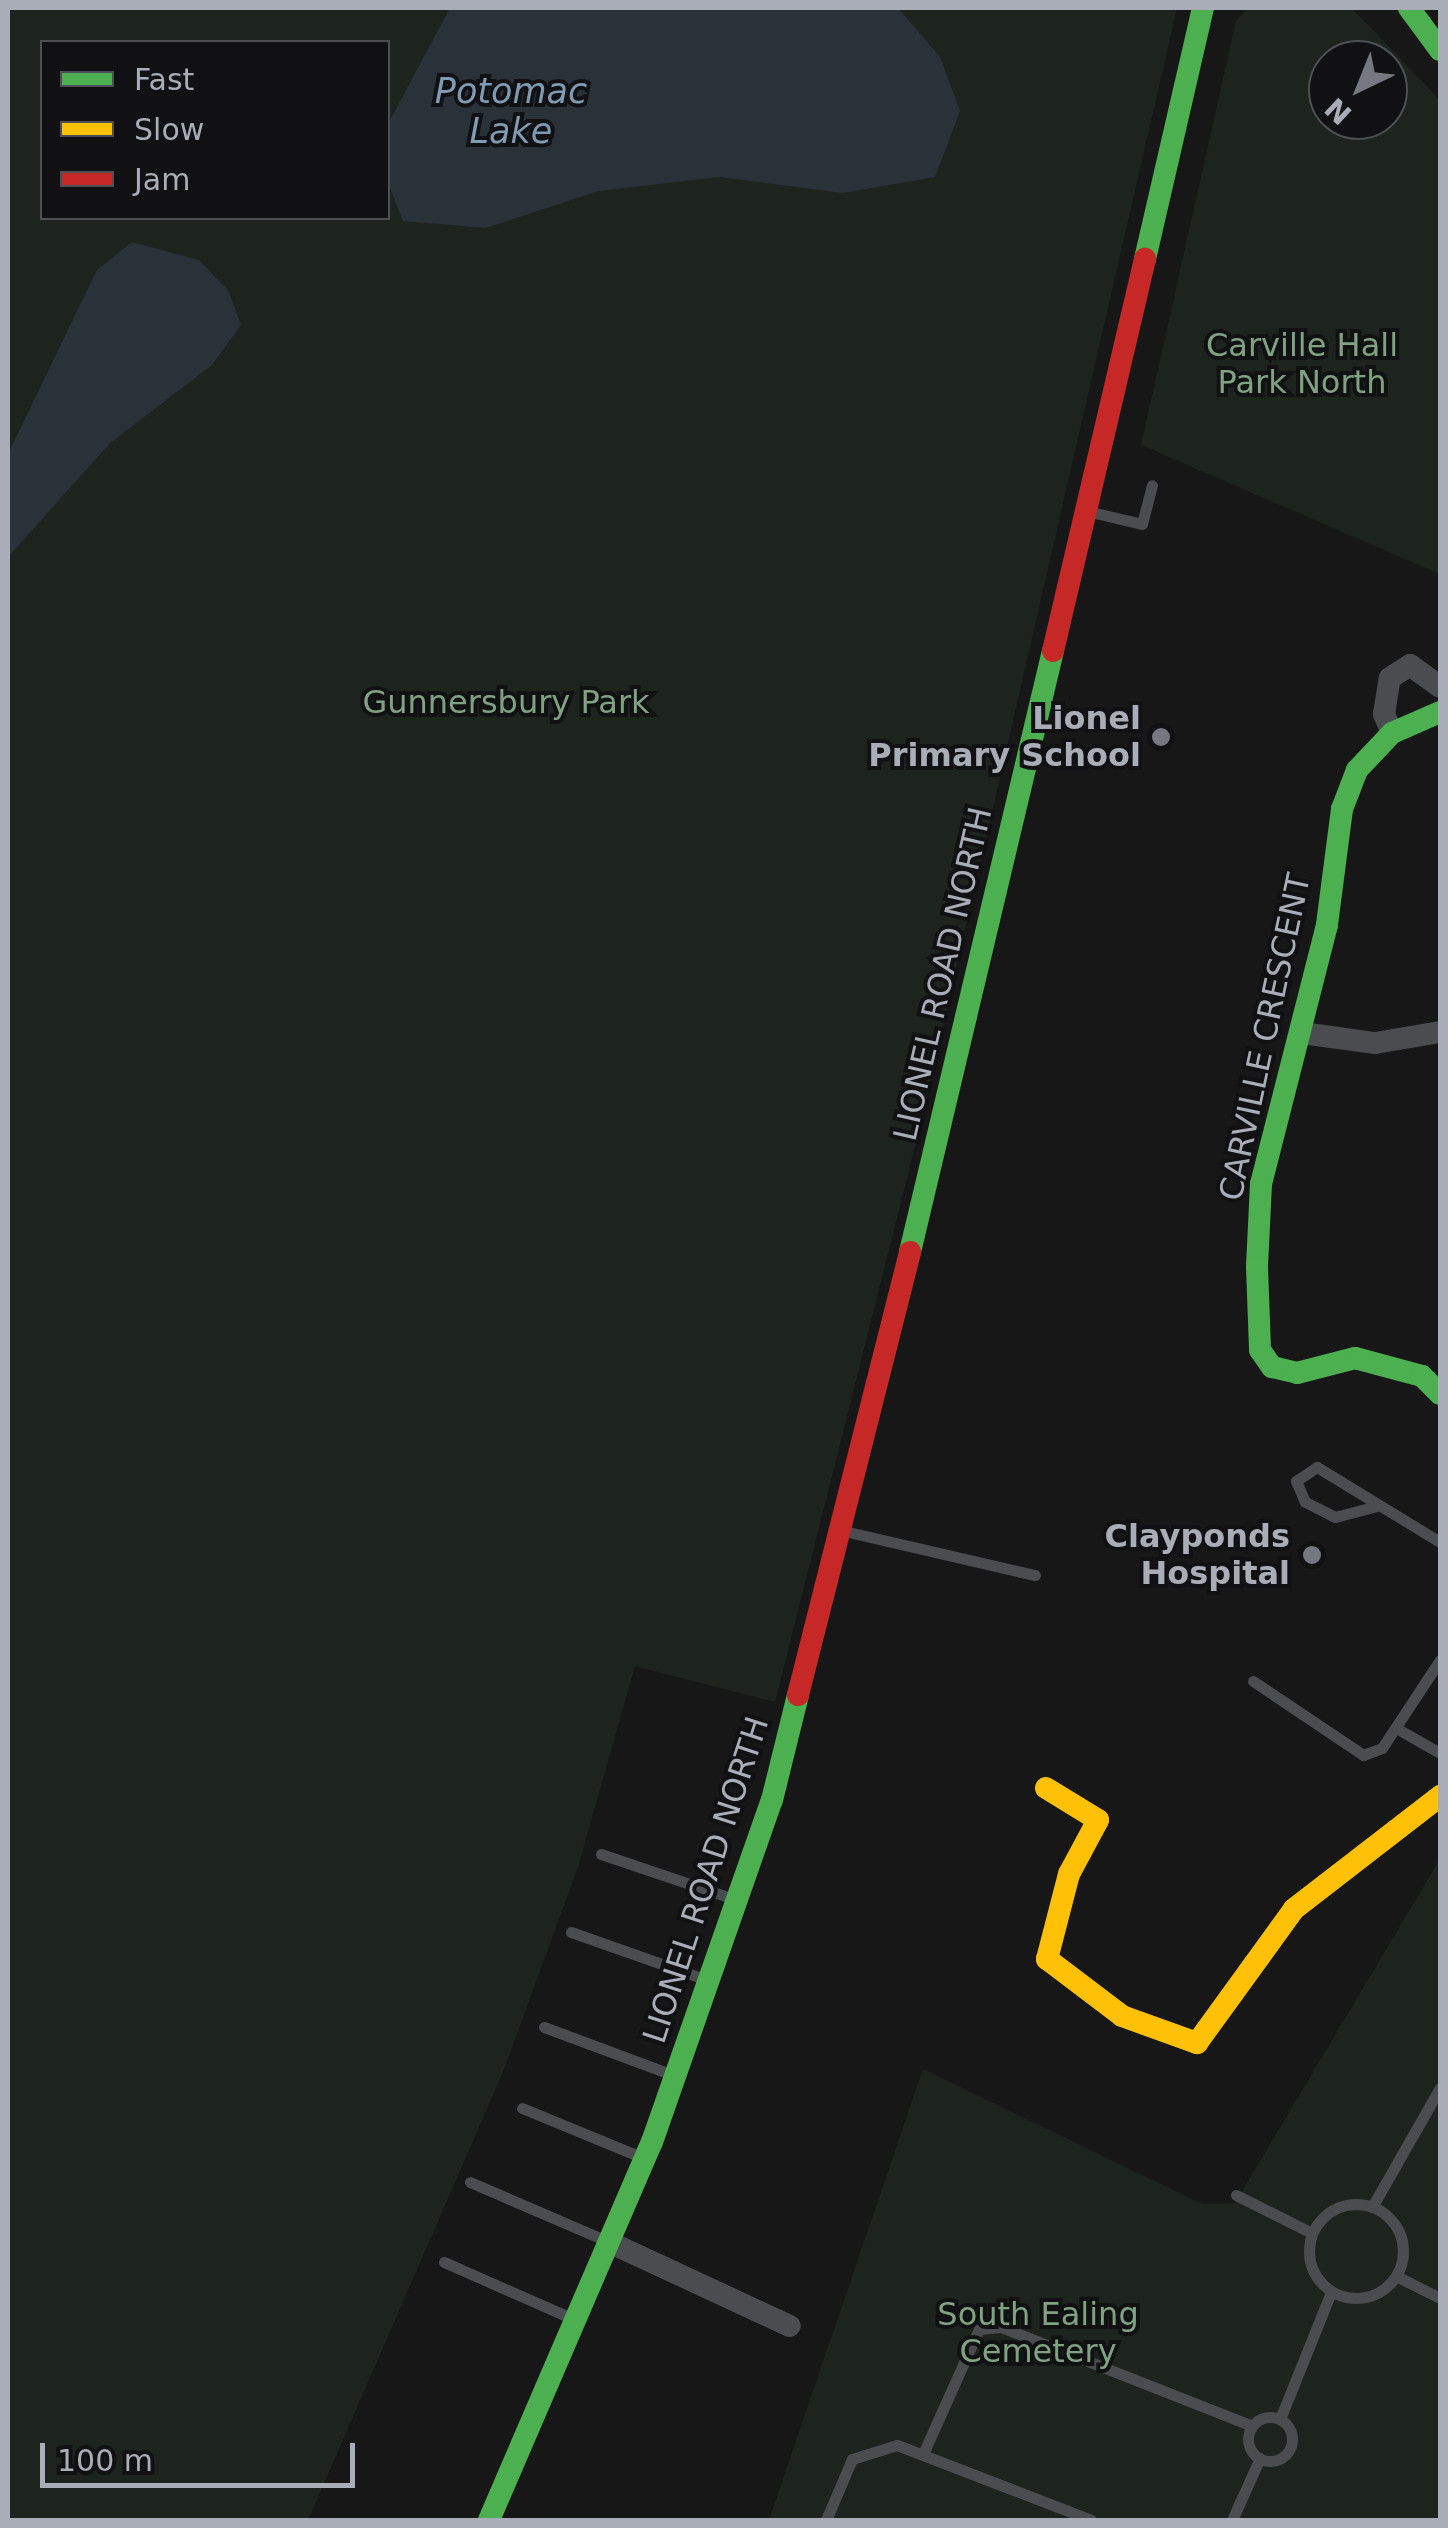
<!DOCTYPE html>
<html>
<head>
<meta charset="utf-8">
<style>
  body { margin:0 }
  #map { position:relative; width:1448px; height:2528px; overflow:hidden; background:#171717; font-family:"DejaVu Sans",sans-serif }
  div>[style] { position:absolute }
  .green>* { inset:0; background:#1d241e }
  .water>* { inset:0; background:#2a3239 }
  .lane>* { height:11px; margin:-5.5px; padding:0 5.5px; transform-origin:5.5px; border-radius:5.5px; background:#4b4c50 }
  .lane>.ring { margin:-5.5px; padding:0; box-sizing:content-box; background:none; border:11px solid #4b4c50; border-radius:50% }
  .street>* { height:22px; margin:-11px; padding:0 11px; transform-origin:11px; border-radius:11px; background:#4b4c50 }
  .fast>* { height:22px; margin:-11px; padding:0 11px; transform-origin:11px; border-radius:11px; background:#4caf50 }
  .slow>* { height:22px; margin:-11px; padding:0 11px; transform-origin:11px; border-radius:11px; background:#ffc107 }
  .jam>* { height:22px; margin:-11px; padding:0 11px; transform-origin:11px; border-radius:11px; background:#c62828 }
  .dots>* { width:28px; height:28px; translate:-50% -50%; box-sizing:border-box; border:5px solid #111113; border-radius:50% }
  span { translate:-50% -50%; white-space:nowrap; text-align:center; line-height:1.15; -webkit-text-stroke:8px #111113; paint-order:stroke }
  .park-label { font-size:32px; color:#7fa381 }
  .poi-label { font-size:32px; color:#a8adb8; font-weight:700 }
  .right { translate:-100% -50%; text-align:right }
  .street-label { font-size:32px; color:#a8adb8 }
  .water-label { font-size:35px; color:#7f9bb3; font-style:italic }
  .frame { position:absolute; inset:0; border:10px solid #a8adb8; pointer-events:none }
  .legend { position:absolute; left:40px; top:40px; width:350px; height:180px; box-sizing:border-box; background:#111113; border:2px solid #4d4f55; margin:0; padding:12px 18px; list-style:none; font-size:30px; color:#a8adb8 }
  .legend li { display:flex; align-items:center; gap:20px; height:50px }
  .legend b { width:50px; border:2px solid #4d4f55 }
  .north { position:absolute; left:1308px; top:40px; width:100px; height:100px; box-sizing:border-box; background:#111113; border:2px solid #4d4f55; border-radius:50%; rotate:223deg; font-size:28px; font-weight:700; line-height:40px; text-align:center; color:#a8adb8 }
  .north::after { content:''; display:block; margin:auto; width:35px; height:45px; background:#757880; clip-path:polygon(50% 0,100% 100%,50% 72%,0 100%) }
  .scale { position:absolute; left:40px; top:2443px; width:315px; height:45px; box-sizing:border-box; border:5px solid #a8adb8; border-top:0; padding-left:12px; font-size:30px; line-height:35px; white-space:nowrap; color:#a8adb8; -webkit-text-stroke:8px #111113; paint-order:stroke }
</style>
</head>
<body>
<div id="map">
  <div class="green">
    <div style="clip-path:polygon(evenodd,8px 8px,1177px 8px,916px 1142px,775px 1702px,635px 1666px,578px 1867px,503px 2072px,308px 2520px,8px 2520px,8px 8px,42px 42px,388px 42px,388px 218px,42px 218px,42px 42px)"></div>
    <div style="clip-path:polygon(evenodd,1248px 8px,1352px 8px,1440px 100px,1440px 574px,1141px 445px,1236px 21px,1248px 8px,1328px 60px,1388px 60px,1388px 120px,1328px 120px,1328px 60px)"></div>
    <div style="clip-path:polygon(1440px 1859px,1440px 2520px,769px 2520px,923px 2069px,1202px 2204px,1235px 2203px)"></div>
  </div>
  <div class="water">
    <div style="clip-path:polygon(450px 8px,898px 8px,940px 57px,960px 111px,935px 177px,843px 193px,720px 177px,598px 191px,486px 228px,403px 221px,388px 183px,388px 124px)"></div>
    <div style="clip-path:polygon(132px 242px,199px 260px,228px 290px,241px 325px,212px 365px,110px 443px,8px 557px,8px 454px,97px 270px)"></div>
  </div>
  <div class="lane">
    <div style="left:1091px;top:512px;width:52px;rotate:13.2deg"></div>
    <div style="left:1142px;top:524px;width:40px;rotate:-75.6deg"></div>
    <div style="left:1377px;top:1506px;width:43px;rotate:165.3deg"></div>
    <div style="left:1335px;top:1517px;width:34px;rotate:-153deg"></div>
    <div style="left:1305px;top:1502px;width:23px;rotate:-113deg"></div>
    <div style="left:1296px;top:1481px;width:25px;rotate:-34deg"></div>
    <div style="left:1317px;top:1467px;width:144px;rotate:31.4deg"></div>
    <div style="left:844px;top:1531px;width:196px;rotate:13deg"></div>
    <div style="left:1253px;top:1681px;width:133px;rotate:33.9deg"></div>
    <div style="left:1363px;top:1755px;width:20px;rotate:-20deg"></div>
    <div style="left:1382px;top:1748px;width:105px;rotate:-56.6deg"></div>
    <div style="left:1396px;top:1728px;width:51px;rotate:29.6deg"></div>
    <div style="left:601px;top:1854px;width:140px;rotate:18.7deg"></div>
    <div style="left:571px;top:1932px;width:144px;rotate:19.4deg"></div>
    <div style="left:544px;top:2027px;width:138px;rotate:20.4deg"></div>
    <div style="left:522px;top:2108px;width:129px;rotate:22.4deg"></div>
    <div style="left:470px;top:2182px;width:149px;rotate:23.3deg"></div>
    <div style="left:1236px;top:2195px;width:85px;rotate:26.6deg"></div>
    <div class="ring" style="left:1309px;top:2204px;width:83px;height:83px"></div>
    <div style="left:1372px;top:2207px;width:137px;rotate:-60.3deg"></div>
    <div style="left:444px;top:2262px;width:141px;rotate:23.8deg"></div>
    <div style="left:1396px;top:2276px;width:49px;rotate:26.6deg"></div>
    <div class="ring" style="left:1248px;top:2417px;width:33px;height:33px"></div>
    <div style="left:1280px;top:2419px;width:137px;rotate:-68.1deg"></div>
    <div style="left:923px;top:2454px;width:137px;rotate:-65.9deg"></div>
    <div style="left:979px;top:2329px;width:22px;rotate:-5deg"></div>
    <div style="left:1001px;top:2327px;width:270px;rotate:21.5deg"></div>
    <div style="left:826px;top:2520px;width:66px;rotate:-66.9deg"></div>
    <div style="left:852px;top:2459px;width:47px;rotate:-17.3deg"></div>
    <div style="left:897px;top:2445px;width:208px;rotate:21.1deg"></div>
    <div style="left:1232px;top:2520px;width:68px;rotate:-65.7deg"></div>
  </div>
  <div class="street">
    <div style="left:1392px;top:733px;width:21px;rotate:-113deg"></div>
    <div style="left:1384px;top:714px;width:36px;rotate:-81deg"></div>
    <div style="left:1390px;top:678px;width:24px;rotate:-33deg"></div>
    <div style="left:1410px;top:665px;width:37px;rotate:36deg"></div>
    <div style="left:1302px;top:1033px;width:74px;rotate:7.8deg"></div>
    <div style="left:1375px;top:1043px;width:66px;rotate:-9.6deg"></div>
    <div style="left:611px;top:2243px;width:197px;rotate:24.9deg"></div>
  </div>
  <div class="fast">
    <div style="left:1409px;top:8px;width:52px;rotate:53.6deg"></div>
    <div style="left:1145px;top:259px;width:258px;rotate:-77deg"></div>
    <div style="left:1440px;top:712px;width:52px;rotate:156.4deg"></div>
    <div style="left:1392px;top:733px;width:51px;rotate:133.4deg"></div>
    <div style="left:1357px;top:770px;width:42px;rotate:111deg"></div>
    <div style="left:1342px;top:809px;width:117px;rotate:97.4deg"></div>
    <div style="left:1327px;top:925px;width:267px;rotate:104.3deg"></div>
    <div style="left:1261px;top:1184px;width:83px;rotate:92.8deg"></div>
    <div style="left:1257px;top:1267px;width:83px;rotate:87.9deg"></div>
    <div style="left:1260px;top:1350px;width:21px;rotate:55deg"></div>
    <div style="left:1272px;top:1367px;width:26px;rotate:13deg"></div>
    <div style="left:1297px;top:1373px;width:60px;rotate:-14.5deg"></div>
    <div style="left:1355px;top:1358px;width:69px;rotate:15deg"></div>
    <div style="left:1422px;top:1376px;width:25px;rotate:45deg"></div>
    <div style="left:910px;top:1252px;width:618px;rotate:-76.62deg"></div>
    <div style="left:489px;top:2520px;width:412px;rotate:-66.7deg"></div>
    <div style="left:652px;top:2142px;width:362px;rotate:-70.7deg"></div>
    <div style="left:772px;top:1800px;width:108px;rotate:-76.1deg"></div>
  </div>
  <div class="slow">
    <div style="left:1046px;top:1788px;width:61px;rotate:31.6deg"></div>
    <div style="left:1098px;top:1820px;width:61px;rotate:118.2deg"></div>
    <div style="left:1069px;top:1874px;width:88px;rotate:104.5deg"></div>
    <div style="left:1047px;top:1959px;width:94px;rotate:37.2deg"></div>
    <div style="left:1122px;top:2016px;width:80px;rotate:19.8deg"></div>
    <div style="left:1197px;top:2043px;width:165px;rotate:-54.1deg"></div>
    <div style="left:1294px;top:1909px;width:185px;rotate:-37.7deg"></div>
  </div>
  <div class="jam">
    <div style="left:1053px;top:651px;width:403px;rotate:-76.8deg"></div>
    <div style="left:798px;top:1695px;width:457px;rotate:-75.8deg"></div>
  </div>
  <div class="dots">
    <div style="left:1161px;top:737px;background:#757880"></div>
    <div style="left:1312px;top:1555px;background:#757880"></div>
  </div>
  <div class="park-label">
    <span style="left:1302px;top:364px">Carville Hall<br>Park North</span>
    <span style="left:506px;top:702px">Gunnersbury Park</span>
    <span style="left:1038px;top:2333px">South Ealing<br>Cemetery</span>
  </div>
  <div class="poi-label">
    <span class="right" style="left:1141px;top:737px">Lionel<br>Primary School</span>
    <span class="right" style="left:1290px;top:1555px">Clayponds<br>Hospital</span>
  </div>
  <div class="street-label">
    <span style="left:943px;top:974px;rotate:-77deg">LIONEL ROAD NORTH</span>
    <span style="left:1265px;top:1037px;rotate:-78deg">CARVILLE CRESCENT</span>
    <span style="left:706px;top:1880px;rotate:-72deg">LIONEL ROAD NORTH</span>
  </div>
  <div class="water-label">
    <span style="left:511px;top:111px">Potomac<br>Lake</span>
  </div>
  <div class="frame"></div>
  <ul class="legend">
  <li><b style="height:12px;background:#4caf50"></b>Fast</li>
  <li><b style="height:12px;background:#ffc107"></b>Slow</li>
  <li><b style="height:12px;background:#c62828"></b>Jam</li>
  </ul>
  <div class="north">N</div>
  <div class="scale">100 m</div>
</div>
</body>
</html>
